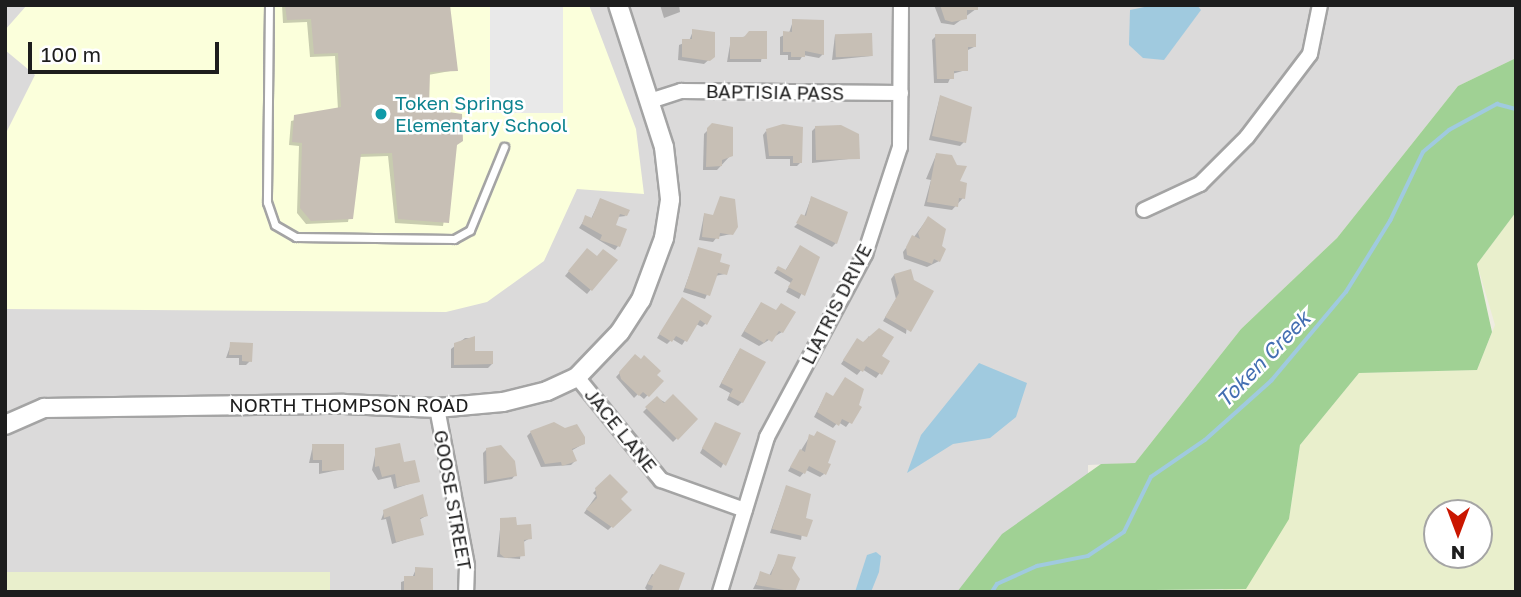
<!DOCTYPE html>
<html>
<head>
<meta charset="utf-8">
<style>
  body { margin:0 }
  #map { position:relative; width:1521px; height:597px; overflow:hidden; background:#efece2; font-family:"Golos Text",sans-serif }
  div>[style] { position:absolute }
  .residential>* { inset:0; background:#dbdada }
  .education>* { inset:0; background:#fbffdb }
  .farmland>* { inset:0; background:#e9efcc; transform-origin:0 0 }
  .forest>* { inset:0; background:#a0d194 }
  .parking>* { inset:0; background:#e9e9e9; transform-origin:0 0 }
  .water>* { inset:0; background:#a0cadf }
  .shadow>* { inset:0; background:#0003 }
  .stream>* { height:3.5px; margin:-1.75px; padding:0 1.75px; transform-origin:1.75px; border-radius:1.75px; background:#a0cadf }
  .building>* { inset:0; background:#c7bfb5; transform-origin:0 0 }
  .roads { filter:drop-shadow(2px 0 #a4a4a4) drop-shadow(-2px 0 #a4a4a4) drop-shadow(0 2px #a4a4a4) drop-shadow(0 -2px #a4a4a4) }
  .service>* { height:7px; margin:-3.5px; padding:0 3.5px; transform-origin:3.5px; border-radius:3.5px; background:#fff }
  .minor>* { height:14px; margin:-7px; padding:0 7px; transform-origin:7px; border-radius:7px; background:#fff }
  .tertiary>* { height:18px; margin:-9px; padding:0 9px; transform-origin:9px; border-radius:9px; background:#fff }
  .dots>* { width:19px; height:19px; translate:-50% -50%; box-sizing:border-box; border:4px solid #fff; border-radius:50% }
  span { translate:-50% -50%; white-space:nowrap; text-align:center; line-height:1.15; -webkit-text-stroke:5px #fff; paint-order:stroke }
  .street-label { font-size:19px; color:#1d1d1d }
  .culture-label { font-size:19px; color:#0d838f }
  .left { translate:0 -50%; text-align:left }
  .water-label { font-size:21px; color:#446fb2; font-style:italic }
  .frame { position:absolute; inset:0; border:7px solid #1d1d1d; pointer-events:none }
  .north { position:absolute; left:1423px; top:499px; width:70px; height:70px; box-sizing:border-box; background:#fff; border:2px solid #a5a5a5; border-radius:50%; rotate:180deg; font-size:19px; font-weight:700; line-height:28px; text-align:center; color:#1d1d1d }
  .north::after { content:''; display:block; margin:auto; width:24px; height:32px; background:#ca1600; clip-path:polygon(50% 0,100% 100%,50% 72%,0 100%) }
  .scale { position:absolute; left:28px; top:42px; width:191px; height:32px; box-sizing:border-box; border:4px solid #1d1d1d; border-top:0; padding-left:9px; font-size:21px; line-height:24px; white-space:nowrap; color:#1d1d1d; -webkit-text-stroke:5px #fff; paint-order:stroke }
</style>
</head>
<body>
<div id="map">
  <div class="residential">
    <div style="clip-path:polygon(5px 5px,1516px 5px,1516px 58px,1458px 86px,1337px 238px,1241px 329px,1135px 463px,1088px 465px,1088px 556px,990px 592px,330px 592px,330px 572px,5px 574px)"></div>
  </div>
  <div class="education">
    <div style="clip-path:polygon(27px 5px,589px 5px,636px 129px,644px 194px,577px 189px,544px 261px,487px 302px,446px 312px,5px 309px,5px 135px,35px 75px,5px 50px,5px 30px)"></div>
  </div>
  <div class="farmland">
    <div style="clip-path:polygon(evenodd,1516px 212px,1516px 592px,1221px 592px,1289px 519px,1300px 445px,1359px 373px,1477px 370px,1495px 325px,1477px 264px,1516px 212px,1437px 513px,1479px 513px,1479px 555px,1437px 555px,1437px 513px)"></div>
    <div style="left:330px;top:572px;width:20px;height:325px;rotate:90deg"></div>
  </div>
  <div class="forest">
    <div style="clip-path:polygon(1516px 58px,1516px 212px,1477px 264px,1492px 332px,1477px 370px,1359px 373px,1300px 445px,1289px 519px,1246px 589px,957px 592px,1002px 534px,1101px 464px,1135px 463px,1241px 329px,1337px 238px,1458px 86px)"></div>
  </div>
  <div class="parking">
    <div style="left:490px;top:5px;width:73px;height:108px"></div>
  </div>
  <div class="water">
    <div style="clip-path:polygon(1154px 5px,1197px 5px,1201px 10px,1164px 60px,1143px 58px,1129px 45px,1130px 10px)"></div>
    <div style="clip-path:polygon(979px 363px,1027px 383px,1016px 417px,990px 438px,953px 444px,907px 473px,921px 435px)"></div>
    <div style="clip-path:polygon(876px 552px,881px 556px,879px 572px,871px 592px,855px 592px,867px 555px)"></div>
  </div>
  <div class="shadow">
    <div style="clip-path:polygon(282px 5px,447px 5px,456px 70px,428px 75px,427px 111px,456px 145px,443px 226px,395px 223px,388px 156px,359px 157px,348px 222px,306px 224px,297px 213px,299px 146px,289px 145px,291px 121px,338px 110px,335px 56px,310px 57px,307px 22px,283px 23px)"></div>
    <div style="clip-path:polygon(660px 5px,679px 5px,680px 12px,664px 18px)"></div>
    <div style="clip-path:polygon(934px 5px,975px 5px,976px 9px,954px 25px,941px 23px)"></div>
    <div style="clip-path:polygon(793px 21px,823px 54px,819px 58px,803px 55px,800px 60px,788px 60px,788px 55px,780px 55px,780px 37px,789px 33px)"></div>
    <div style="clip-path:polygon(693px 31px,713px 56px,704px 64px,678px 60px,679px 45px,689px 41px)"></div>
    <div style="clip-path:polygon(765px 33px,761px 62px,727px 62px,731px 39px)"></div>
    <div style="clip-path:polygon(835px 35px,871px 56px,832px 60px)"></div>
    <div style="clip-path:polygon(936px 36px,974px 47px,966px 51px,966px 70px,952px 74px,948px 83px,934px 83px,932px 40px)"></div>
    <div style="clip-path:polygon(940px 97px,964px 142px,960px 146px,929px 140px)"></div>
    <div style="clip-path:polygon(713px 125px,731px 155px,717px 170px,703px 170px,704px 134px)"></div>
    <div style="clip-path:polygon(815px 128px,858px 158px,812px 163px,812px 131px)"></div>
    <div style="clip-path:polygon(766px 131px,801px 162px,797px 166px,790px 166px,790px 159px,766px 159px,763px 135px)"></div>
    <div style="clip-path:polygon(936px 155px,963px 198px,952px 210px,924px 206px,931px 180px,926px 179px)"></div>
    <div style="clip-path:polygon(811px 198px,836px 243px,832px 247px,794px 227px,804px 217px)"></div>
    <div style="clip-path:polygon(600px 200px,626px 216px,617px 217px,613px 226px,618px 246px,615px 250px,579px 228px,586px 217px,591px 219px)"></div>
    <div style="clip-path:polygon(704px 215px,712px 224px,731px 234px,717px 237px,713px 242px,699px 240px)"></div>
    <div style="clip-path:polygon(925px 222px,939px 261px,927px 267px,904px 259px,903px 252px)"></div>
    <div style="clip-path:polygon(800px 247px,818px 257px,799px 299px,786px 292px,791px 283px,774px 273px,778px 268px,785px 271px)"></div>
    <div style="clip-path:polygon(699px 249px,725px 274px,715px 276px,705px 299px,683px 292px)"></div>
    <div style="clip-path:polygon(583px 254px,615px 261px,587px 294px,565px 276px)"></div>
    <div style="clip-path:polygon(894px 275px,912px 281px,906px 334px,883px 321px,896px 299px,891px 279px)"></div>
    <div style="clip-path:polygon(682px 299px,706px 323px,702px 327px,696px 324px,682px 345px,672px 339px,667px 344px,657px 338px)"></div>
    <div style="clip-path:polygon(758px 308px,782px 332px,759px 346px,741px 336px)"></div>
    <div style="clip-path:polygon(869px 336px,880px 357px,888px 362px,876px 378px,862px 369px,857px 375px,841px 364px,857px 340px,863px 344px)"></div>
    <div style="clip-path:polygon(465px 338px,474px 338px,474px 353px,492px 364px,488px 368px,451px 368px,451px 349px)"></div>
    <div style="clip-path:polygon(231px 344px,250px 361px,246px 365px,239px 365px,239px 358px,226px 358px)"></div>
    <div style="clip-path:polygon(737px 354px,742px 402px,738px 406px,727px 400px,730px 393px,719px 387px)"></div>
    <div style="clip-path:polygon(635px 356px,661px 381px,644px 399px,638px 394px,634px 398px,616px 377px)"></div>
    <div style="clip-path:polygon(826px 394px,860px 408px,846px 427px,838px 422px,833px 428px,814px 417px)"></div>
    <div style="clip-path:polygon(657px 398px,696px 419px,673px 442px,643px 412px)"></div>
    <div style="clip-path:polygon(715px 424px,738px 434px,721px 468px,700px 453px)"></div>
    <div style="clip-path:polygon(531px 432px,583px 444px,571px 451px,575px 461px,571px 465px,541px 467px,527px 436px)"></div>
    <div style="clip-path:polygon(810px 436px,824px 474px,820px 477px,806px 470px,800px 477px,788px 471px)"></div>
    <div style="clip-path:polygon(313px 445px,343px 469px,319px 474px,319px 463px,309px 463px)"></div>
    <div style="clip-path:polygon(487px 449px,515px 475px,512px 479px,484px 484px,483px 453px)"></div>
    <div style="clip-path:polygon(376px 450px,402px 464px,418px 481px,394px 489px,391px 477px,378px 480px,372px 470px)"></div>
    <div style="clip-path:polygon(610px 476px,619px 499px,629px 510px,608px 530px,584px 513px,596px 496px,593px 493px)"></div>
    <div style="clip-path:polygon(786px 487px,804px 519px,801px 540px,770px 533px)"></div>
    <div style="clip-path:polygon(384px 512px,426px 516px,419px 520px,422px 534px,392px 544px,386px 519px,381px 520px)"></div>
    <div style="clip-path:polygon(501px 520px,530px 538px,522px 543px,520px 559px,497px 557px)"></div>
    <div style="clip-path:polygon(779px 556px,798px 579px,793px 592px,753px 589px,761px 573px,769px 576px)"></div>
    <div style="clip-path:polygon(416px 569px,431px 592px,401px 592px,401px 582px,412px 578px)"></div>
    <div style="clip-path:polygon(652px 574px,655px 575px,676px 592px,649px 592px,645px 588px)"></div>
  </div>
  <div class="stream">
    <div style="left:992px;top:592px;width:9px;rotate:-58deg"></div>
    <div style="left:997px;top:584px;width:44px;rotate:-24.2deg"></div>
    <div style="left:1037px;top:566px;width:52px;rotate:-11.1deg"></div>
    <div style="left:1088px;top:556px;width:43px;rotate:-33.7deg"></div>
    <div style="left:1124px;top:532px;width:61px;rotate:-63.9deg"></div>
    <div style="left:1151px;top:477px;width:65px;rotate:-34.4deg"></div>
    <div style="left:1205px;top:440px;width:89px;rotate:-41.8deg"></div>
    <div style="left:1271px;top:381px;width:116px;rotate:-49.9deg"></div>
    <div style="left:1346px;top:292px;width:84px;rotate:-58.2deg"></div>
    <div style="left:1390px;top:221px;width:76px;rotate:-64.4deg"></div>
    <div style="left:1423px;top:152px;width:34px;rotate:-40deg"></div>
    <div style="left:1449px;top:130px;width:55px;rotate:-28.4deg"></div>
    <div style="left:1497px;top:104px;width:20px;rotate:15deg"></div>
  </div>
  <div class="building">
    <div style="clip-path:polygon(285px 5px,450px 5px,458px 71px,430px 72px,429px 109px,462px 114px,463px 141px,457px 145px,449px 223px,398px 219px,392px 153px,361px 154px,353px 219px,311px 221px,300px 208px,302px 143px,292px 142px,294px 115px,341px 107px,338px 53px,314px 54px,311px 19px,287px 20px)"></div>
    <div style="clip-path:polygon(940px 5px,978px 5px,978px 10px,967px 10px,967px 19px,952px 22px,945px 20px)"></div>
    <div style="clip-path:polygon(792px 19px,824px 20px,824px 55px,805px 51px,805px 57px,791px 57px,791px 52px,783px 52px,783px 31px,792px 32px)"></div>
    <div style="clip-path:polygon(692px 29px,715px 32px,715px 57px,710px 61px,682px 57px,682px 39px,692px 39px)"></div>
    <div style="clip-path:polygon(749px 31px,767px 31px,767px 59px,730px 59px,730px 37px,744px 37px)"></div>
    <div style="left:872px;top:33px;width:23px;height:37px;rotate:88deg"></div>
    <div style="clip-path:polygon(935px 34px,976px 34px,976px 47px,968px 47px,968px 71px,954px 71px,954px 79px,937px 79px)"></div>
    <div style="clip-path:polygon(940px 95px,972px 107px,966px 143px,932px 136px)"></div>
    <div style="clip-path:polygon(712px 123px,733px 127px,733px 156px,722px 160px,722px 166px,706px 167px,707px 128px)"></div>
    <div style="clip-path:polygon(783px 124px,803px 127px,802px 163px,793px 163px,793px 156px,769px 156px,766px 129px)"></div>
    <div style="clip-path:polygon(841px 125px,859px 134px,860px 159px,816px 160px,815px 126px)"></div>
    <div style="clip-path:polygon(936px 153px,952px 155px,957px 165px,967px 166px,960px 181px,967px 183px,965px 199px,959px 198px,958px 207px,927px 202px)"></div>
    <div style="clip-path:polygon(720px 196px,735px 199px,738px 227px,733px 235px,720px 233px,719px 239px,702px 237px,704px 213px,713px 215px)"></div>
    <div style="clip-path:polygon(811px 196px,848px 212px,837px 244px,796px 223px,801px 214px,806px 216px)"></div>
    <div style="clip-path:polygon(600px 198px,630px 210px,627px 216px,620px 214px,616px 225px,627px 229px,620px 247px,600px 240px,602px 235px,582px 224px,585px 215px,592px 218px)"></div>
    <div style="clip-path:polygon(928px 216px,946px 229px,942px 246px,946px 249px,940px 262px,934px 259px,932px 264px,907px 255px,906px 247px,912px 235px,920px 239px,918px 233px)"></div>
    <div style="clip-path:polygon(800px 245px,820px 257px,805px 296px,788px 287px,793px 279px,776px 269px,778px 266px,786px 270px)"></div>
    <div style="clip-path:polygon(698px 247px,722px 254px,720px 262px,730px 265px,727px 275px,718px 273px,710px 296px,685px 288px)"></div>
    <div style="clip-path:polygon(587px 248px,597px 256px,603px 249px,618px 260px,592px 291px,568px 271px)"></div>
    <div style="clip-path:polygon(911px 269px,914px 280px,934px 291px,911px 332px,885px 317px,899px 293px,894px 274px)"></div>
    <div style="clip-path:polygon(682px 297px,712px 316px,707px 325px,700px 320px,687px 342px,676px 336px,672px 342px,659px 334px)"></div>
    <div style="clip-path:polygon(761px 302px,776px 310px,781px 303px,796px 312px,783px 333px,779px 331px,772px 342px,767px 339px,764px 343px,744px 331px)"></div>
    <div style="clip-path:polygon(879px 328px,894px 337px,882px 356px,890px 361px,882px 375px,866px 366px,863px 372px,843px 360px,857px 338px,863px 342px)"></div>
    <div style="clip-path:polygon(475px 336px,475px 351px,493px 351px,493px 364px,454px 365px,454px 343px)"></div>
    <div style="clip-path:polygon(230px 342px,253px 343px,252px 362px,242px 361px,242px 355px,229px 355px)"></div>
    <div style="clip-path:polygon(740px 348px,766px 362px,743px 403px,729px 396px,733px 389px,721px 383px)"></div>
    <div style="clip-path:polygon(635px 354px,641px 359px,644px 355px,661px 371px,657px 375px,664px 381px,649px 397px,643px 392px,639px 396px,621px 379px,619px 372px)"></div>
    <div style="clip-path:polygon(845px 377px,864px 389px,859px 405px,862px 407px,852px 424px,842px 419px,839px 426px,817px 412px,826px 392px,833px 396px)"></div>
    <div style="clip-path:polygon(673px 394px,698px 419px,678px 440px,645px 407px,657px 396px,664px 403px)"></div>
    <div style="clip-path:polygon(554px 422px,565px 428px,577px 424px,585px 437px,585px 444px,572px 449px,577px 461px,562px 466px,561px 462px,545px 464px,530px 431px)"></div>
    <div style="clip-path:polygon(715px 422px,741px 433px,726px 466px,702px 448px)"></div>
    <div style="clip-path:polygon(817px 431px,836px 441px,828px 463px,831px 464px,826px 475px,809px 466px,805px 474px,790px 467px,800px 449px,805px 452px,809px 434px,814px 436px)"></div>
    <div style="clip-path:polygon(400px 443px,404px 462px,415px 460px,420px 482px,397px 487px,395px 474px,382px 477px,379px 466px,375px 467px,375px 448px)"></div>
    <div style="clip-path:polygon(312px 444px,344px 444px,344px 470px,322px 471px,322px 460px,313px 460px)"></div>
    <div style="clip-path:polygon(501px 445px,515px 461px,517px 476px,487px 481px,486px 448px)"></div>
    <div style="clip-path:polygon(610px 474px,628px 492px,621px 499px,632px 510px,613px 528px,586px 509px,597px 498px,595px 488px)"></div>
    <div style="clip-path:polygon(786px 485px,811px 494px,806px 518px,813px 520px,807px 537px,772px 529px)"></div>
    <div style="clip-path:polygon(423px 494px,428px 516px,420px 518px,424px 535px,396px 542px,390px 516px,384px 518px,383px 510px)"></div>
    <div style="clip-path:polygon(516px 517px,517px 525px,531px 524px,532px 539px,524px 540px,525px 556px,505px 558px,500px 554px,500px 518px)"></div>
    <div style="clip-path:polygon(778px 554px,796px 557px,792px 568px,800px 579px,795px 592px,756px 585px,760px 571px,771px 575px)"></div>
    <div style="clip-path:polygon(660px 564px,685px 573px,678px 592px,651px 592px,653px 586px,647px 584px)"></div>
    <div style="clip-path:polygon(415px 567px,433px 568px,433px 592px,404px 592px,404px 576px,415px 576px)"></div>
  </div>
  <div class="roads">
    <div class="service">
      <div style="left:269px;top:5px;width:197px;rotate:90.6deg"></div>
      <div style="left:267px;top:202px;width:24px;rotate:71deg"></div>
      <div style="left:275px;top:225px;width:24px;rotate:30deg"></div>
      <div style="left:296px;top:237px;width:158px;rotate:0.7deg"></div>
      <div style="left:454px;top:239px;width:18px;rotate:-29deg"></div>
      <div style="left:470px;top:230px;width:90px;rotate:-67.7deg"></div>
    </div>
    <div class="minor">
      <div style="left:650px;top:101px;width:33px;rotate:-18deg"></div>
      <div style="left:681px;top:91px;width:220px;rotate:0.5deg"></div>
      <div style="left:1144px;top:210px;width:62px;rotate:-24.9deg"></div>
      <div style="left:1200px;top:184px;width:66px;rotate:-45deg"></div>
      <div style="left:1247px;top:137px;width:104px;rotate:-52.8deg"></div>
      <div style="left:1310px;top:54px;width:50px;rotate:-78.5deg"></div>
      <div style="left:577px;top:377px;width:133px;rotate:50.8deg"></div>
      <div style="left:661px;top:480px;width:89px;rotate:19.7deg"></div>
      <div style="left:437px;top:408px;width:161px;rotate:79.2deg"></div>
      <div style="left:467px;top:566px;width:26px;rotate:92deg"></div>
      <div style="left:720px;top:592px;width:162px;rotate:-73.1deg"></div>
      <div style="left:767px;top:437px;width:208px;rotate:-61.8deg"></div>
      <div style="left:865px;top:254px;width:113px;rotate:-71.9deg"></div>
      <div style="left:900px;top:147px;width:142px;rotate:-89.6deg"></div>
    </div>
    <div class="tertiary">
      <div style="left:5px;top:425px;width:43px;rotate:-23.6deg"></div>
      <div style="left:44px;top:408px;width:300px;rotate:-0.8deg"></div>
      <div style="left:344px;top:404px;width:93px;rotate:2.5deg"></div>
      <div style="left:437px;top:408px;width:66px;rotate:-5.2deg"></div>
      <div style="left:503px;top:402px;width:45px;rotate:-14deg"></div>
      <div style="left:547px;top:391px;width:33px;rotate:-25deg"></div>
      <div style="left:577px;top:377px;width:62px;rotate:-46.3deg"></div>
      <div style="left:620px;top:332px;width:38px;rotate:-57deg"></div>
      <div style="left:641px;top:300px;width:66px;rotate:-69.6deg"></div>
      <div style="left:664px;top:238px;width:39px;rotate:-81deg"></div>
      <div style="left:670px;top:199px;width:52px;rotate:-96.6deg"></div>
      <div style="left:664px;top:147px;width:149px;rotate:-107.9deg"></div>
    </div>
  </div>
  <div class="dots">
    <div style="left:381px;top:114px;background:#0f9aa8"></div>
  </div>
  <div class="street-label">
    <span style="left:775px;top:92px;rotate:1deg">BAPTISIA PASS</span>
    <span style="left:836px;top:304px;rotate:-63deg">LIATRIS DRIVE</span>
    <span style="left:349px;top:405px">NORTH THOMPSON ROAD</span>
    <span style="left:621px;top:430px;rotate:51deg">JACE LANE</span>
    <span style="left:453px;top:500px;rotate:80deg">GOOSE STREET</span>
  </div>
  <div class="culture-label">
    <span class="left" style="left:395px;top:114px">Token Springs<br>Elementary School</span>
  </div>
  <div class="water-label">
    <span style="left:1263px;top:359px;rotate:-46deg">Token Creek</span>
  </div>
  <div class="frame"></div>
  <div class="north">N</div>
  <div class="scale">100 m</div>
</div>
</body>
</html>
